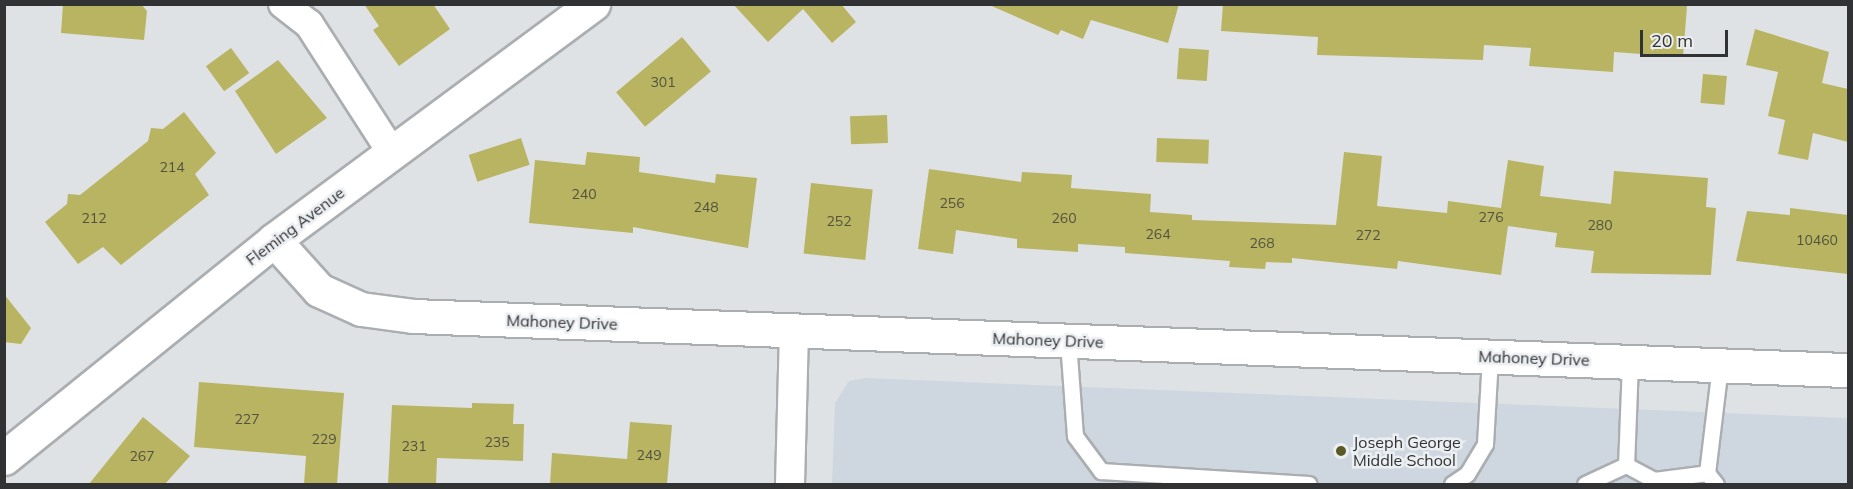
<!DOCTYPE html>
<html>
<head>
<meta charset="utf-8">
<style>
  body { margin:0 }
  #map { position:relative; width:1853px; height:489px; overflow:hidden; background:#dfe2e5; font-family:Mulish,sans-serif }
  div>[style] { position:absolute }
  .built>* { inset:0; background:#ced7df }
  .building>* { inset:0; background:#b8b462; transform-origin:0 0 }
  .roads { filter:drop-shadow(2px 0 #abaeb1) drop-shadow(-2px 0 #abaeb1) drop-shadow(0 2px #abaeb1) drop-shadow(0 -2px #abaeb1) }
  .service>* { height:15px; margin:-7.5px; padding:0 7.5px; transform-origin:7.5px; border-radius:7.5px; background:#fff }
  .minor>* { height:28px; margin:-14px; padding:0 14px; transform-origin:14px; border-radius:14px; background:#fff }
  .tertiary>* { height:33px; margin:-16.5px; padding:0 16.5px; transform-origin:16.5px; border-radius:16.5px; background:#fff }
  .dots>* { width:16px; height:16px; translate:-50% -50%; box-sizing:border-box; border:3px solid #eceff2; border-radius:50% }
  span { translate:-50% -50%; white-space:nowrap; text-align:center; line-height:1.15; -webkit-text-stroke:5px #eceff2; paint-order:stroke }
  .number-label { font-size:14px; color:#53523f }
  .number-label span { -webkit-text-stroke-width:0 }
  .street-label { font-size:16px; color:#313233 }
  .poi-label { font-size:16px; color:#313233 }
  .left { translate:0 -50%; text-align:left }
  .frame { position:absolute; inset:0; border:6px solid #313233; pointer-events:none }
  .scale { position:absolute; left:1640px; top:30px; width:88px; height:27px; box-sizing:border-box; border:3px solid #313233; border-top:0; padding-left:8px; font-size:18px; line-height:21px; white-space:nowrap; color:#313233; -webkit-text-stroke:4px #eceff2; paint-order:stroke }
</style>
</head>
<body>
<div id="map">
  <div class="built">
    <div style="clip-path:polygon(865px 378px,1848px 418px,1848px 484px,832px 484px,835px 403px,849px 381px)"></div>
  </div>
  <div class="building">
    <div style="clip-path:polygon(63px 4px,141px 4px,147px 11px,144px 40px,61px 33px)"></div>
    <div style="clip-path:polygon(364px 4px,433px 4px,450px 29px,399px 66px,373px 30px,379px 26px)"></div>
    <div style="clip-path:polygon(733px 4px,841px 4px,856px 22px,832px 43px,803px 9px,768px 42px)"></div>
    <div style="clip-path:polygon(987px 4px,1179px 4px,1168px 43px,1091px 20px,1083px 39px,1061px 30px,1058px 35px)"></div>
    <div style="clip-path:polygon(1223px 4px,1662px 4px,1687px 6px,1683px 57px,1614px 52px,1613px 72px,1529px 66px,1531px 48px,1484px 45px,1483px 60px,1317px 55px,1318px 37px,1221px 31px)"></div>
    <div style="clip-path:polygon(1755px 29px,1829px 52px,1822px 83px,1848px 89px,1848px 142px,1813px 133px,1808px 160px,1778px 154px,1785px 120px,1768px 116px,1778px 72px,1746px 65px)"></div>
    <div style="left:682px;top:37px;width:45px;height:86px;rotate:50deg"></div>
    <div style="left:231px;top:48px;width:31px;height:31px;rotate:54deg"></div>
    <div style="left:1179px;top:48px;width:30px;height:31px;rotate:4deg"></div>
    <div style="clip-path:polygon(278px 60px,327px 118px,276px 154px,235px 91px)"></div>
    <div style="left:1703px;top:74px;width:24px;height:29px;rotate:5deg"></div>
    <div style="clip-path:polygon(184px 112px,216px 153px,195px 174px,209px 195px,121px 265px,103px 247px,78px 264px,45px 222px,67px 204px,68px 194px,80px 195px,148px 141px,151px 128px,163px 129px)"></div>
    <div style="left:887px;top:115px;width:28px;height:37px;rotate:88deg"></div>
    <div style="left:521px;top:138px;width:28px;height:55px;rotate:72deg"></div>
    <div style="left:1157px;top:138px;width:52px;height:24px;rotate:2deg"></div>
    <div style="clip-path:polygon(587px 152px,640px 157px,639px 172px,715px 183px,716px 174px,757px 178px,748px 248px,633px 227px,633px 233px,529px 223px,535px 160px,585px 165px)"></div>
    <div style="clip-path:polygon(1344px 152px,1382px 156px,1377px 206px,1447px 213px,1448px 201px,1501px 208px,1508px 160px,1544px 166px,1540px 196px,1611px 204px,1614px 171px,1708px 178px,1706px 207px,1716px 208px,1711px 275px,1591px 273px,1594px 251px,1555px 247px,1557px 233px,1508px 226px,1501px 275px,1398px 261px,1397px 269px,1292px 258px,1292px 263px,1266px 262px,1265px 269px,1229px 267px,1230px 261px,1125px 253px,1125px 247px,1078px 244px,1078px 252px,1017px 248px,1017px 239px,956px 230px,953px 254px,918px 249px,929px 169px,1021px 182px,1022px 172px,1072px 175px,1071px 188px,1151px 194px,1150px 212px,1192px 215px,1192px 220px,1336px 225px)"></div>
    <div style="left:811px;top:183px;width:62px;height:71px;rotate:6deg"></div>
    <div style="clip-path:polygon(1790px 208px,1848px 215px,1848px 274px,1736px 261px,1747px 211px,1790px 215px)"></div>
    <div style="clip-path:polygon(4px 294px,31px 328px,21px 344px,4px 342px)"></div>
    <div style="clip-path:polygon(199px 382px,344px 393px,337px 484px,304px 484px,306px 456px,194px 447px)"></div>
    <div style="clip-path:polygon(472px 403px,514px 404px,513px 424px,524px 424px,523px 461px,437px 458px,436px 484px,388px 484px,392px 405px,472px 408px)"></div>
    <div style="clip-path:polygon(143px 417px,190px 456px,165px 484px,89px 484px)"></div>
    <div style="clip-path:polygon(630px 422px,672px 425px,667px 484px,550px 484px,552px 453px,627px 459px)"></div>
  </div>
  <div class="roads">
    <div class="service">
      <div style="left:1068px;top:341px;width:95px;rotate:85.8deg"></div>
      <div style="left:1075px;top:436px;width:44px;rotate:53.4deg"></div>
      <div style="left:1101px;top:471px;width:208px;rotate:3.6deg"></div>
      <div style="left:1630px;top:362px;width:103px;rotate:92.2deg"></div>
      <div style="left:1626px;top:465px;width:32px;rotate:28deg"></div>
      <div style="left:1654px;top:480px;width:53px;rotate:-7.5deg"></div>
      <div style="left:1707px;top:473px;width:109px;rotate:-83.1deg"></div>
      <div style="left:1707px;top:473px;width:14px;rotate:51deg"></div>
      <div style="left:1452px;top:484px;width:18px;rotate:-34deg"></div>
      <div style="left:1467px;top:474px;width:35px;rotate:-59deg"></div>
      <div style="left:1485px;top:444px;width:87px;rotate:-86.7deg"></div>
      <div style="left:1585px;top:484px;width:45px;rotate:-24.9deg"></div>
    </div>
    <div class="minor">
      <div style="left:283px;top:4px;width:33px;rotate:38deg"></div>
      <div style="left:309px;top:24px;width:151px;rotate:57.2deg"></div>
      <div style="left:790px;top:484px;width:152px;rotate:-88.5deg"></div>
    </div>
    <div class="tertiary">
      <div style="left:274px;top:240px;width:67px;rotate:48deg"></div>
      <div style="left:319px;top:290px;width:46px;rotate:24.3deg"></div>
      <div style="left:361px;top:309px;width:52px;rotate:7.7deg"></div>
      <div style="left:413px;top:316px;width:1436px;rotate:2.16deg"></div>
      <div style="left:4px;top:458px;width:347px;rotate:-38.9deg"></div>
      <div style="left:274px;top:240px;width:397px;rotate:-36.5deg"></div>
    </div>
  </div>
  <div class="dots">
    <div style="left:1341px;top:451px;background:#5a5824"></div>
  </div>
  <div class="number-label">
    <span style="left:663px;top:82px">301</span>
    <span style="left:172px;top:167px">214</span>
    <span style="left:584px;top:194px">240</span>
    <span style="left:952px;top:203px">256</span>
    <span style="left:706px;top:207px">248</span>
    <span style="left:1491px;top:217px">276</span>
    <span style="left:94px;top:218px">212</span>
    <span style="left:1064px;top:218px">260</span>
    <span style="left:839px;top:221px">252</span>
    <span style="left:1600px;top:225px">280</span>
    <span style="left:1158px;top:234px">264</span>
    <span style="left:1368px;top:235px">272</span>
    <span style="left:1817px;top:240px">10460</span>
    <span style="left:1262px;top:243px">268</span>
    <span style="left:247px;top:419px">227</span>
    <span style="left:324px;top:439px">229</span>
    <span style="left:497px;top:442px">235</span>
    <span style="left:414px;top:446px">231</span>
    <span style="left:649px;top:455px">249</span>
    <span style="left:142px;top:456px">267</span>
  </div>
  <div class="street-label">
    <span style="left:295px;top:226px;rotate:-37deg">Fleming Avenue</span>
    <span style="left:562px;top:322px;rotate:2deg">Mahoney Drive</span>
    <span style="left:1048px;top:340px;rotate:2deg">Mahoney Drive</span>
    <span style="left:1534px;top:358px;rotate:2deg">Mahoney Drive</span>
  </div>
  <div class="poi-label">
    <span class="left" style="left:1353px;top:451px">Joseph George<br>Middle School</span>
  </div>
  <div class="frame"></div>
  <div class="scale">20 m</div>
</div>
</body>
</html>
